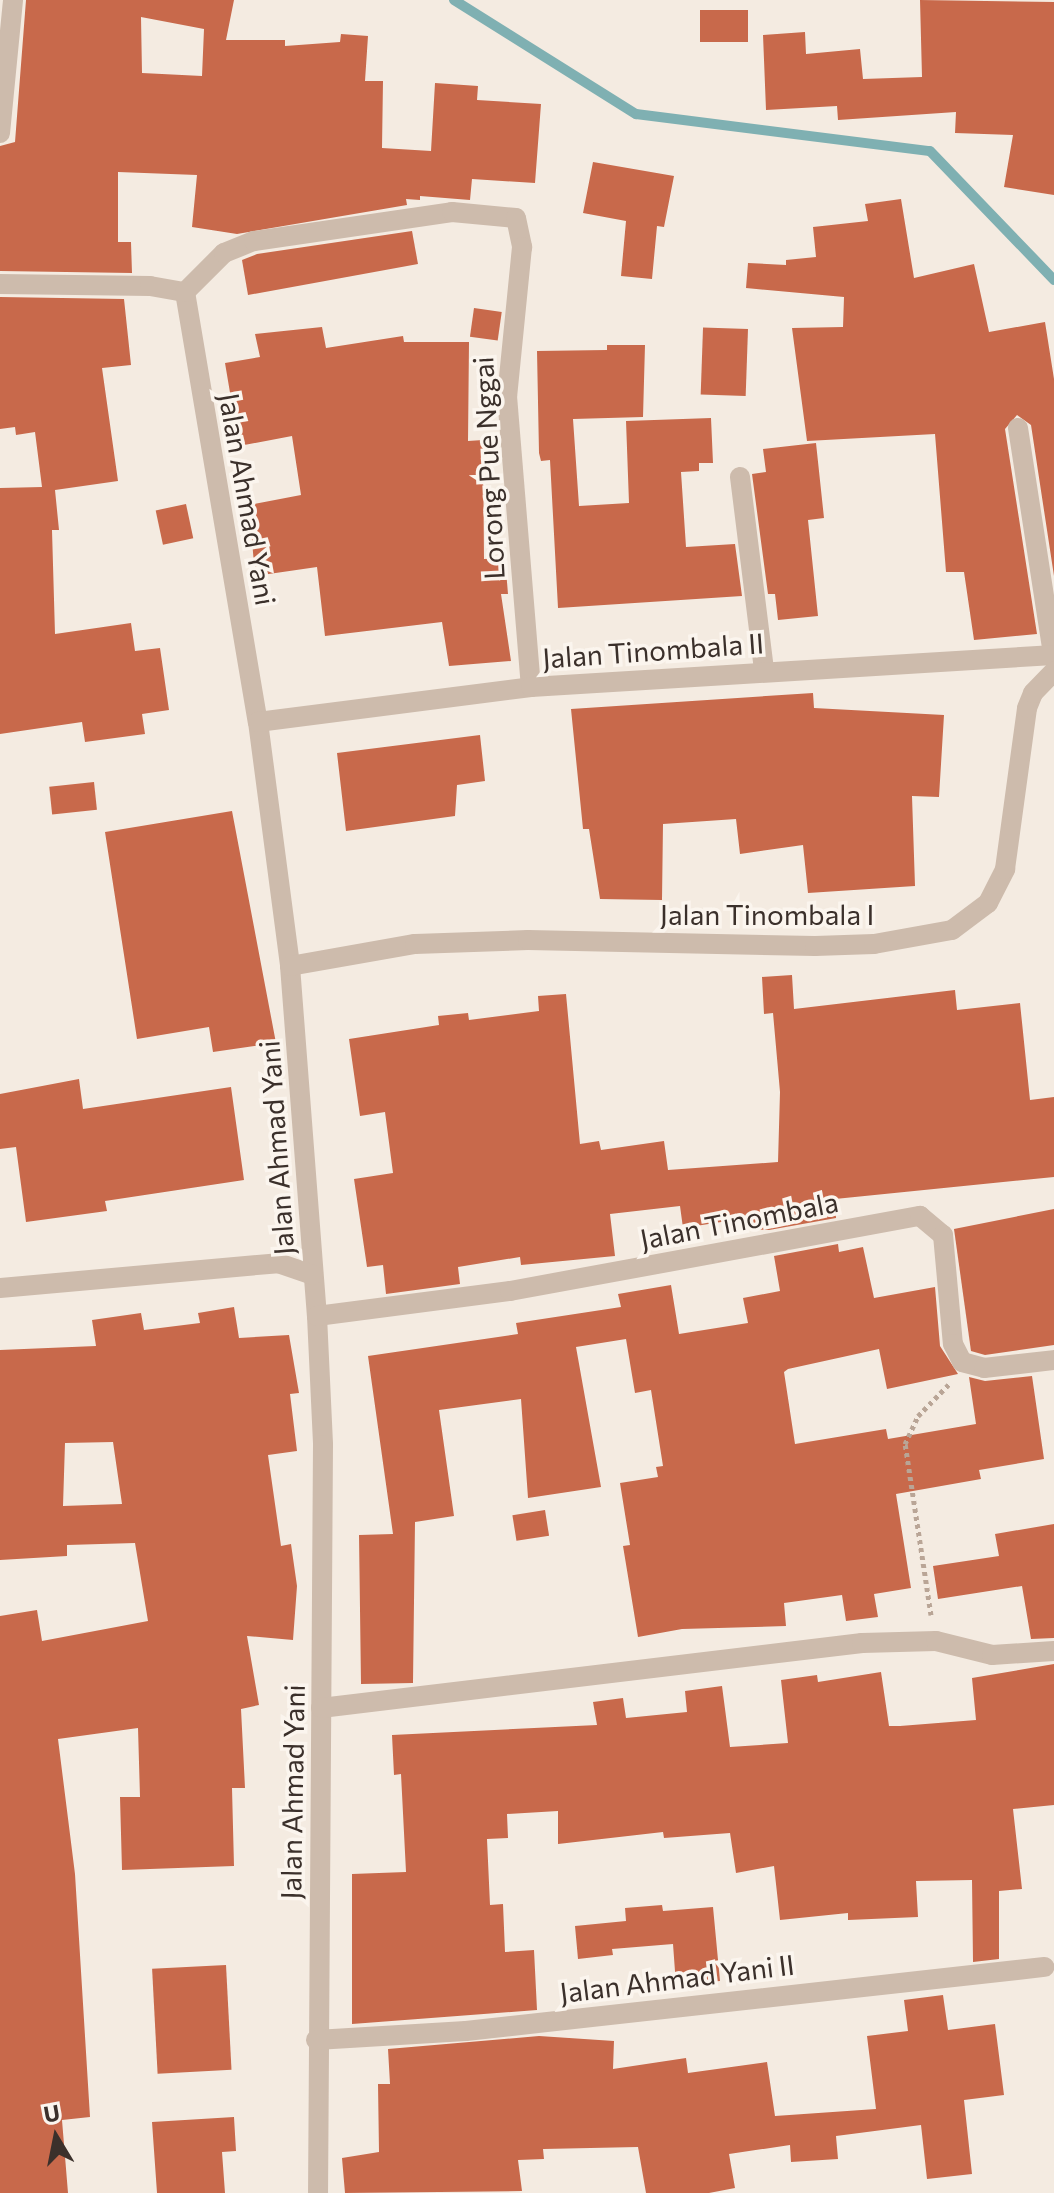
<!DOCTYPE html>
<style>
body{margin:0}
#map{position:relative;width:1054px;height:2193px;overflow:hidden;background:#f4ebe1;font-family:Commissioner,sans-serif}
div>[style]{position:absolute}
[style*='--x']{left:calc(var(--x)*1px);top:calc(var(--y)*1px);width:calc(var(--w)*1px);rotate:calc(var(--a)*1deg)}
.stream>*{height:10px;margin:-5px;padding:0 5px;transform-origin:5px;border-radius:5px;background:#7fb0b2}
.building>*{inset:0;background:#c8694b;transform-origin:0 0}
.path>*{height:5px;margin-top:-2.5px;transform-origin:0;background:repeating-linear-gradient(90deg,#b9a596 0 4px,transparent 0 8px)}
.minor>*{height:20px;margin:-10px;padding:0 10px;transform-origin:10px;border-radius:10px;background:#cdbbac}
span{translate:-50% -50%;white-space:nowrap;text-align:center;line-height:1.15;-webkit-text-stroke:7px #fbf5ee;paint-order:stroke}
.street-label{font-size:28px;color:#3b302b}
.north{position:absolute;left:16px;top:2097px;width:80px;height:80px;-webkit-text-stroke:6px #fbf5ee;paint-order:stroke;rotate:350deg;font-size:22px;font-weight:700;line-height:32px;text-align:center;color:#3b302b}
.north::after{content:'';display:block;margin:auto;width:28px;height:36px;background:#3b302b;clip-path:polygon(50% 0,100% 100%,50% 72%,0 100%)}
</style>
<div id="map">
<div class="stream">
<i style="--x:454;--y:0;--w:215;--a:32.1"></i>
<i style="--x:636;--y:114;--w:296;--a:7.2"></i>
<i style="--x:930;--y:151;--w:179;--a:46.1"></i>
</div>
<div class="building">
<i style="clip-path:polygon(evenodd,26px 0,234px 0,226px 40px,285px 40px,285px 46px,340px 42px,341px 34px,368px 36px,365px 81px,383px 81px,382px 148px,431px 151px,435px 83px,478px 86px,477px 100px,541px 104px,535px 183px,472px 179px,470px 200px,420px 196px,420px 200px,406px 199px,407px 205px,237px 234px,192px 227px,197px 175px,118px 172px,118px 242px,131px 242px,132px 273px,0 271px,0 146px,15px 142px,26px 0,141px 17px,204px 29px,202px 76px,142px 73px,141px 17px)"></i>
<i style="clip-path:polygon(920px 0,1054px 2px,1054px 195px,1004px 187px,1013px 135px,955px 133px,956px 112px,838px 120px,837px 106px,766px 110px,763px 35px,805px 32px,806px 54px,860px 49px,863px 79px,922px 77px)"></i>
<i style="left:700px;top:10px;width:48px;height:32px"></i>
<i style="clip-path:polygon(593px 162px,674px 176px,664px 227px,657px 226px,652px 279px,621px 276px,626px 221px,583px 213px)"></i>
<i style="clip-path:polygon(901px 199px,914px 278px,974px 264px,989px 332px,1045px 322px,1054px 379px,1054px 576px,1031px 425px,1017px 415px,1005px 429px,1037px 634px,974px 640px,964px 572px,946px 572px,935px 434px,807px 441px,792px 328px,843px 327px,844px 297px,746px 288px,748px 263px,786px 265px,786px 260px,816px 257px,813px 227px,868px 221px,865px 204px)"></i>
<i style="clip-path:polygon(412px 231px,418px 264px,248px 295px,242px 260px,257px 254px)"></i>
<i style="clip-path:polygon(0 297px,124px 299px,131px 365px,102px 368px,118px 481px,55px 490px,59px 530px,52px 530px,55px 634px,131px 623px,135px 651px,160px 648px,169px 710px,142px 714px,145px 734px,85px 742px,82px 722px,0 734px,0 488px,42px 487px,35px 432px,16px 435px,15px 427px,0 429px)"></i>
<i style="left:474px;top:308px;width:28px;height:29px;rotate:8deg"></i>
<i style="clip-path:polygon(322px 327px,326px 348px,403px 336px,404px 342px,469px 342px,468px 441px,483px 440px,484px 559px,505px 558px,508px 594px,501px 594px,511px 661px,449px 666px,442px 622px,325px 636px,317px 567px,255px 576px,249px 505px,301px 495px,292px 436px,239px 446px,225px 363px,260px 357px,255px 334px)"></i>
<i style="left:748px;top:329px;width:67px;height:45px;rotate:92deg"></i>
<i style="clip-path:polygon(607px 345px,645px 345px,643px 417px,573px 419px,579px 506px,629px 503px,626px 421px,711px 418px,713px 463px,699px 463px,699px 471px,681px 472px,686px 547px,735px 544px,742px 596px,558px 608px,550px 460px,541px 461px,539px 453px,537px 351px,607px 350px)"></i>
<i style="clip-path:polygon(816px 443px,824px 518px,808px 520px,818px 616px,778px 620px,775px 594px,768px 594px,752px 474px,766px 472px,763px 449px)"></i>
<i style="left:186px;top:504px;width:35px;height:31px;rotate:78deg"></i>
<i style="clip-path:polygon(813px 693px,814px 708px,944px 715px,939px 797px,912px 796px,915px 886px,808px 893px,803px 845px,740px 854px,736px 819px,663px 824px,662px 900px,600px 899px,589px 829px,583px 829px,571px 709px)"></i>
<i style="clip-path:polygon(480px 735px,485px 781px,457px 785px,455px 816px,346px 831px,337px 753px)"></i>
<i style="left:94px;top:782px;width:28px;height:45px;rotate:84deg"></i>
<i style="clip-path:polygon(232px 811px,276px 1043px,213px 1052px,209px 1027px,137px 1039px,105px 832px)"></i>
<i style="clip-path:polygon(792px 975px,794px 1009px,955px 990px,957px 1010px,1020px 1003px,1030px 1100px,1054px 1097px,1054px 1177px,835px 1199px,836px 1218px,769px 1230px,734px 1229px,734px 1220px,683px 1228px,680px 1206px,610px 1214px,615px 1256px,521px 1265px,520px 1257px,458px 1267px,460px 1284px,386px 1294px,383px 1265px,367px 1267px,354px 1179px,393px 1173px,385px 1112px,360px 1116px,349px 1039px,439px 1025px,438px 1016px,468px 1013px,469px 1020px,539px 1011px,538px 996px,566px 994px,580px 1144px,599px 1141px,601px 1150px,664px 1141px,668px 1170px,778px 1162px,780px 1092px,773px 1013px,764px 1014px,762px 977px)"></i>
<i style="clip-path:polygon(79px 1079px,83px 1109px,231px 1087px,244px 1180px,105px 1201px,107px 1211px,26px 1222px,16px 1147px,0 1149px,0 1094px)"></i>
<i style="clip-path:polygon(1054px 1209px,1054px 1345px,985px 1355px,971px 1351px,954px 1229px)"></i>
<i style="clip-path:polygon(838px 1244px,839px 1252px,863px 1247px,874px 1298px,935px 1287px,940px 1346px,958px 1374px,887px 1389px,879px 1349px,788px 1369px,784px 1372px,795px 1444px,886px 1429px,888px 1439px,976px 1424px,969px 1377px,985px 1381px,1032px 1376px,1044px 1459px,979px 1470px,981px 1479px,896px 1494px,911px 1588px,874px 1594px,878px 1617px,846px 1621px,842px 1595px,784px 1603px,786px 1626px,682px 1629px,638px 1637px,623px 1546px,630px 1545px,620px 1483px,658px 1477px,656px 1467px,663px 1466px,651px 1390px,635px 1393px,626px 1339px,576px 1347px,601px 1487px,528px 1498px,521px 1399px,439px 1410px,454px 1516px,415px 1522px,413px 1683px,361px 1684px,359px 1535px,393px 1534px,368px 1356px,518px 1334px,516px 1323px,621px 1307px,618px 1294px,671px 1285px,679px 1334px,748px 1323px,743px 1298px,780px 1291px,774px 1256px)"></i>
<i style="clip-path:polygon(evenodd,234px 1307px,239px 1338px,289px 1335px,299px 1393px,290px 1394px,297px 1451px,268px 1455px,281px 1546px,291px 1544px,297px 1586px,293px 1640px,247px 1636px,259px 1705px,241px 1709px,245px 1788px,232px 1788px,234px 1866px,122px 1870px,120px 1797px,140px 1797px,138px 1728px,58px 1739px,75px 1874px,90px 2117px,62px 2120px,68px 2193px,0 2193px,0 1616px,37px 1610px,42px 1641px,148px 1621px,135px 1543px,67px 1545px,67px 1556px,0 1560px,0 1350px,96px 1346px,92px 1320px,141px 1313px,144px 1330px,200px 1323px,198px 1313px,234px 1307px,113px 1442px,122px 1504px,63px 1506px,65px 1443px,113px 1442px)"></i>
<i style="left:545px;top:1510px;width:26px;height:33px;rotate:81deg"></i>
<i style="clip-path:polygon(1054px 1524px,1054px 1638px,1031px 1639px,1022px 1586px,938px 1599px,933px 1566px,999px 1556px,995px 1534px)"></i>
<i style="clip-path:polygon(1054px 1664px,1054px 1805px,1013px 1809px,1022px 1889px,999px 1891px,999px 1959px,973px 1962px,972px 1880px,916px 1881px,918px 1917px,848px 1920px,848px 1913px,780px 1920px,774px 1866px,736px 1873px,730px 1833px,664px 1838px,663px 1832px,558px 1844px,558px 1811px,507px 1814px,508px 1838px,487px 1839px,490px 1905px,503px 1904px,505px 1952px,534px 1950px,537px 2010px,352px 2024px,352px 1874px,406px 1872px,401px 1774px,394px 1775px,392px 1735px,597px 1725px,593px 1702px,623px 1698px,626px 1718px,687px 1712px,685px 1691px,722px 1686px,730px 1747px,788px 1743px,781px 1680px,817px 1675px,818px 1682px,881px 1672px,889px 1726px,900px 1726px,976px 1720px,972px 1678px)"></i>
<i style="clip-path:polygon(662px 1905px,663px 1911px,713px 1907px,720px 1981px,676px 1985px,673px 1944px,612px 1949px,613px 1955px,578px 1959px,575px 1926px,626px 1921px,625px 1908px)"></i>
<i style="left:226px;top:1965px;width:105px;height:74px;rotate:87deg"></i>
<i style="clip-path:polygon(943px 1995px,948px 2030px,995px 2024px,1004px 2095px,964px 2100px,972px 2174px,927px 2179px,921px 2125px,836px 2136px,838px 2159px,791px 2162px,790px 2145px,729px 2154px,735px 2188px,709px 2193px,646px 2193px,638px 2147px,543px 2149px,544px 2159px,518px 2160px,522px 2191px,345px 2193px,342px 2158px,379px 2152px,378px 2084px,390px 2084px,388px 2049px,539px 2036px,614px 2041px,613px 2069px,686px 2058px,688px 2073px,767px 2062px,775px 2116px,876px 2109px,867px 2036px,908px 2031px,904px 2000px)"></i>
<i style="clip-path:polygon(234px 2117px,236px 2151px,222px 2152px,225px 2193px,157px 2193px,152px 2122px)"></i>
</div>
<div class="path">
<i style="--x:931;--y:1615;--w:173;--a:-98.6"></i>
<i style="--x:905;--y:1444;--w:31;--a:-65"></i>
<i style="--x:918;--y:1416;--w:46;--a:-45.9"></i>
</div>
<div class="minor">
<i style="--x:0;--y:133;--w:134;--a:-84.4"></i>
<i style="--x:0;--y:284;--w:150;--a:0.8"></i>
<i style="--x:150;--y:286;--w:36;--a:10"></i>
<i style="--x:185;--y:292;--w:436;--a:80.4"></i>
<i style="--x:258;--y:722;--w:246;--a:82.5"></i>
<i style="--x:290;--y:966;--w:351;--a:85.6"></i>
<i style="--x:317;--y:1316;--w:129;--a:87.3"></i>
<i style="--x:323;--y:1445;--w:748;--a:90.38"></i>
<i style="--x:185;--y:292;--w:55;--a:-45"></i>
<i style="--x:224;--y:253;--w:32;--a:-22"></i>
<i style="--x:254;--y:241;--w:200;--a:-8.3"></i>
<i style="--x:452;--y:212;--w:64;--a:5.4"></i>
<i style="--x:516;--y:218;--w:30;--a:78"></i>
<i style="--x:522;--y:247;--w:150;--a:95.7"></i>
<i style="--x:507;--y:396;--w:292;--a:85.3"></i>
<i style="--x:1018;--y:428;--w:230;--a:81.2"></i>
<i style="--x:740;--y:477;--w:194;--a:82.9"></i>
<i style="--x:258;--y:722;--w:275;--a:-7.3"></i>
<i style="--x:531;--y:687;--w:524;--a:-3.5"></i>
<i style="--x:290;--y:966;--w:127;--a:-10"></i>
<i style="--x:415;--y:944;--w:113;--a:-2"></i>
<i style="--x:528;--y:940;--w:287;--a:1.2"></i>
<i style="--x:815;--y:946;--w:59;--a:-1.9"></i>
<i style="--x:874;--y:944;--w:79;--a:-10.2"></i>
<i style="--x:952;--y:930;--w:45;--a:-36.9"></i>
<i style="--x:988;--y:903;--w:38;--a:-63"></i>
<i style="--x:1005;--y:869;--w:162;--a:-82.2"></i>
<i style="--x:1027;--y:708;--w:16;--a:-68"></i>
<i style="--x:1033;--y:693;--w:30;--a:-46"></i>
<i style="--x:0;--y:1288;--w:279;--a:-5.1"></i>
<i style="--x:278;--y:1263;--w:37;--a:19"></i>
<i style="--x:317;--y:1316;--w:195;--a:-7.4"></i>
<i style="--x:510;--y:1291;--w:417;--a:-10.4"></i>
<i style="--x:920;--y:1216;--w:30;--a:40"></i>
<i style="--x:943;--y:1235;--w:109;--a:84.8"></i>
<i style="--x:953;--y:1344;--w:20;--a:63"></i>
<i style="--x:962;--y:1362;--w:23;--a:15"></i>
<i style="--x:984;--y:1368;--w:70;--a:-6.5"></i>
<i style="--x:321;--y:1708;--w:545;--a:-6.85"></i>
<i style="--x:862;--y:1643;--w:74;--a:-1.5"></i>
<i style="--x:936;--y:1641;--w:58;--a:14"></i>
<i style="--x:992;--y:1655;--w:62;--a:-3.7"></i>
<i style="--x:316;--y:2040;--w:150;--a:-3.4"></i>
<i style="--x:466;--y:2031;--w:582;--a:-6.32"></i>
</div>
<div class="street-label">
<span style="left:488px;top:468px;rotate:-93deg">Lorong Pue Nggai</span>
<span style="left:248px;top:499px;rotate:80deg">Jalan Ahmad Yani</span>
<span style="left:653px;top:650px;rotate:-4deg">Jalan Tinombala II</span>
<span style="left:767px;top:914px">Jalan Tinombala I</span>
<span style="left:276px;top:1148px;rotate:-94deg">Jalan Ahmad Yani</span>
<span style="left:739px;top:1220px;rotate:-11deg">Jalan Tinombala</span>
<span style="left:292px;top:1792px;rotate:-89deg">Jalan Ahmad Yani</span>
<span style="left:677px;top:1978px;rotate:-7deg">Jalan Ahmad Yani II</span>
</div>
<div class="north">U</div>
</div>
